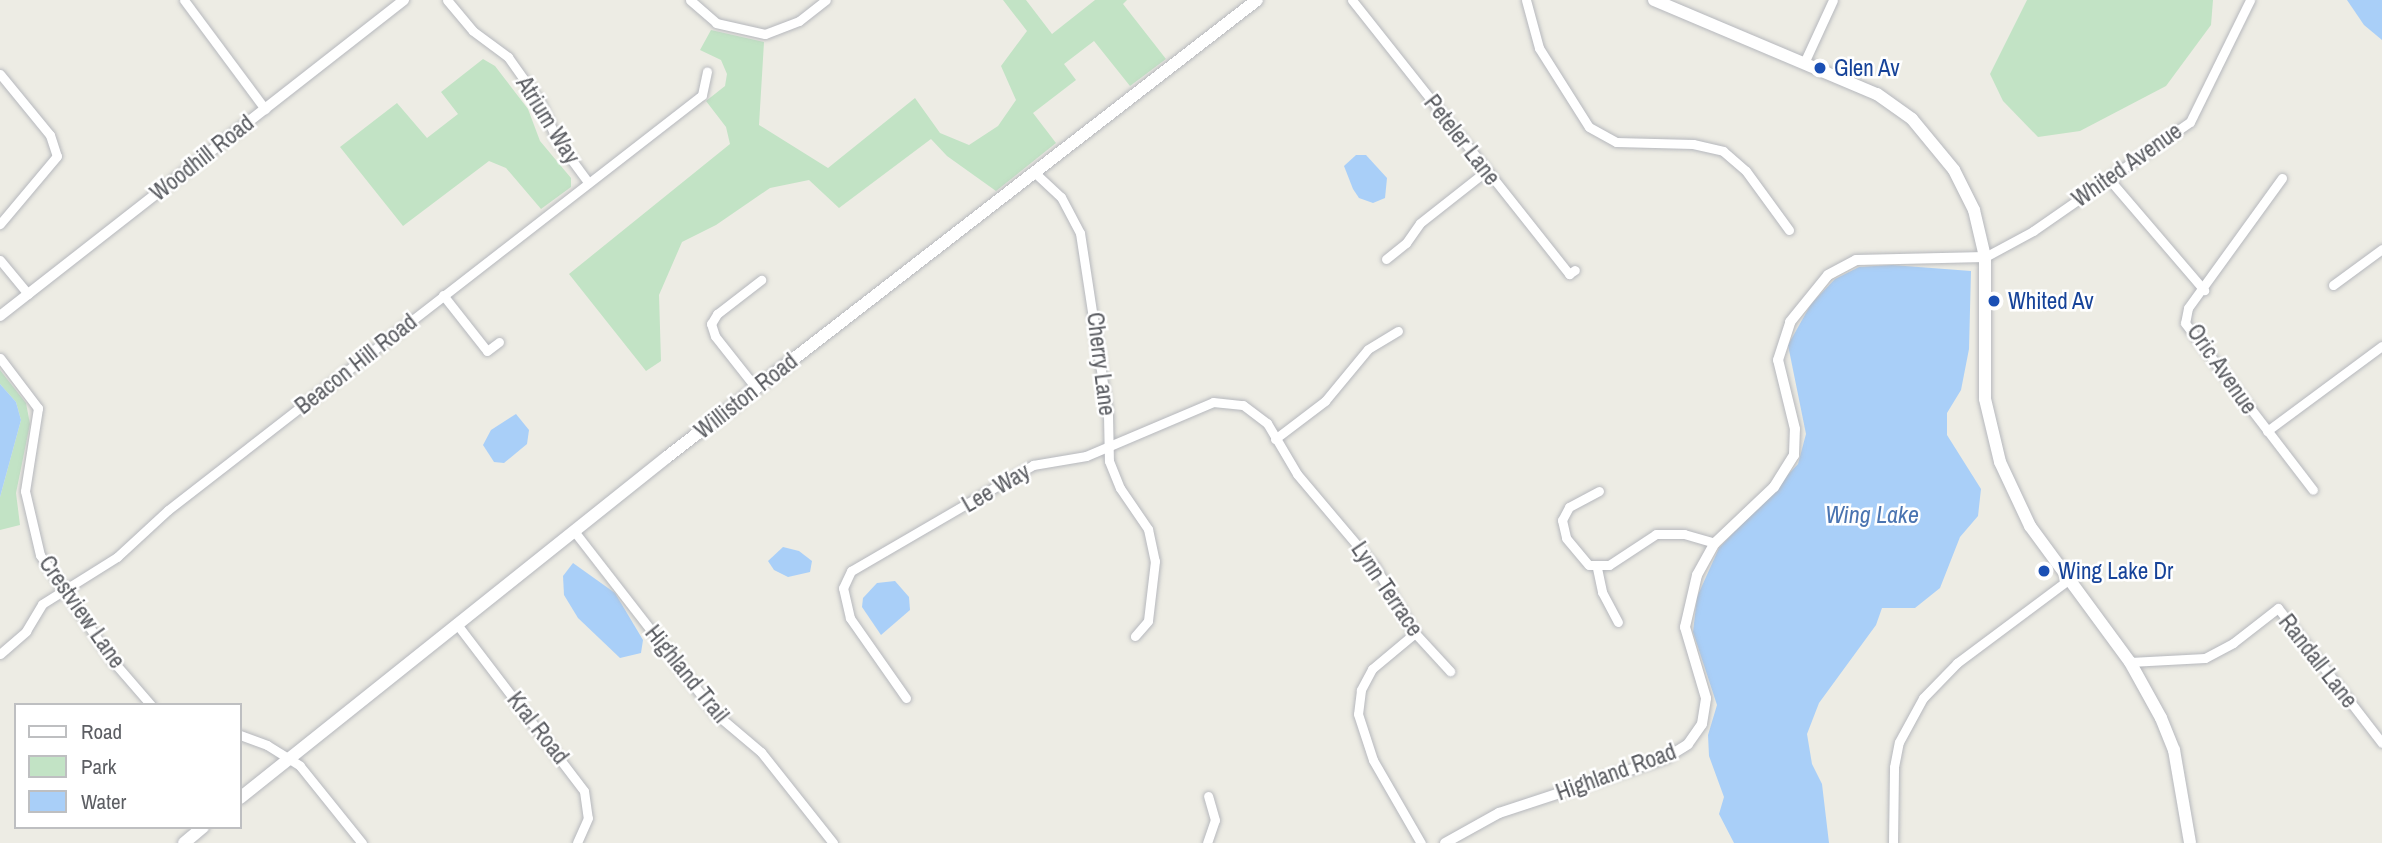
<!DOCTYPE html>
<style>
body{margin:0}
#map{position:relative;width:2382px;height:843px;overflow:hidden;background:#edece4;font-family:"Archivo Narrow",sans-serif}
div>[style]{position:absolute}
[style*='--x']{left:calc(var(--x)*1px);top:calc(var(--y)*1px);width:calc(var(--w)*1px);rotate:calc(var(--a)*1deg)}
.green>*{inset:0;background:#c2e3c5}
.water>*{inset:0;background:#a9cff8}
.roads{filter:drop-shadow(0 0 2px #b6b8bd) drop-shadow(0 0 2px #b6b8bd)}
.minor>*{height:9px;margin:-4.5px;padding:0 4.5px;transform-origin:4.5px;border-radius:4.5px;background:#fff}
.tertiary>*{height:10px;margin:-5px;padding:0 5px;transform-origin:5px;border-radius:5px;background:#fff}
.secondary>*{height:12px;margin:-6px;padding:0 6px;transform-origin:6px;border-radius:6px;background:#fff}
.dots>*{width:19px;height:19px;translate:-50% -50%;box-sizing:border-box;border:4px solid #fff;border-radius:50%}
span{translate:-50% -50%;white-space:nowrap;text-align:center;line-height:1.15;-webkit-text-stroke:5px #fff;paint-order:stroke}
.transit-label{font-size:23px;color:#164399}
.left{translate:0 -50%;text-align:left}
.street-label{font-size:23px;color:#5c5e63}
.water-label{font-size:24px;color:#4a74b1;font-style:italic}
.legend{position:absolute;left:14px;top:703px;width:228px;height:126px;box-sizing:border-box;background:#fff;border:2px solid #bebfc1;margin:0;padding:9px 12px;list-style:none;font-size:21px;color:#5c5e63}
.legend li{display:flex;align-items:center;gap:14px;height:35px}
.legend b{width:35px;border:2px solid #bebfc1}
</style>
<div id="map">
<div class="green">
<i style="clip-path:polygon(1003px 0,1026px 0,1052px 34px,1095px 0,1127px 0,1123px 4px,1166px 59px,1130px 86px,1094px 41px,1064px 64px,1076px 80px,1033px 113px,1056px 143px,996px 191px,947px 156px,931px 139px,839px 208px,809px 180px,770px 188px,716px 225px,682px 242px,659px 295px,661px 361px,646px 371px,569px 274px,730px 144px,726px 127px,706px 101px,725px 86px,727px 74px,721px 60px,700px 50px,711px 30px,764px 42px,759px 125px,828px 168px,915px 98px,940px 133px,969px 145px,998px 126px,1016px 100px,1001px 66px,1027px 31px)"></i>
<i style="clip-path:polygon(2027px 0,2213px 0,2211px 25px,2166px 86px,2080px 131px,2038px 137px,2003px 101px,1990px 74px)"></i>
<i style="clip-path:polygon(483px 59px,495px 66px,528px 109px,540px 141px,571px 178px,571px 187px,541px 209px,506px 168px,489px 161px,403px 226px,340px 147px,397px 103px,427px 138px,458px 114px,441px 92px)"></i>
<i style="clip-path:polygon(0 370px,26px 403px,30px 424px,16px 493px,20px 525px,0 530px,0 497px,21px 420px,16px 402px,0 384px)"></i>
</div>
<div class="water">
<i style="clip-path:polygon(2347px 0,2382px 0,2382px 40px,2364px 25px)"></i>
<i style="clip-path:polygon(1356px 155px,1366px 155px,1387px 178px,1385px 198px,1373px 203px,1359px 198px,1353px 189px,1344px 166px)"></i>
<i style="clip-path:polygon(1892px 265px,1971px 271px,1969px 349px,1961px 390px,1947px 413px,1947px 435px,1981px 489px,1978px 516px,1960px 537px,1940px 588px,1915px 608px,1882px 608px,1876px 625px,1819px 703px,1807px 734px,1812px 764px,1822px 784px,1829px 843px,1734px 843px,1719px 814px,1724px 797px,1709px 756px,1708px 735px,1717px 705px,1693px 632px,1697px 597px,1719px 548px,1798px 464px,1806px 434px,1788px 345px,1811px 304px,1835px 279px,1859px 267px)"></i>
<i style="clip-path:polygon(0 384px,16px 402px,21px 420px,0 497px)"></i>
<i style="clip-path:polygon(516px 414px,529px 430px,527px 444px,504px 463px,494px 462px,483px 445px,491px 430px)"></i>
<i style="clip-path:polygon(783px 547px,799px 551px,812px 561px,810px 572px,788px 577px,774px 570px,768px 561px)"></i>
<i style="clip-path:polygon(573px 563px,615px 593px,643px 640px,641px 653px,620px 658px,578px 618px,564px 595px,563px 576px)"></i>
<i style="clip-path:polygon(895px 581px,909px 597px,910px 610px,881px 635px,862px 607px,863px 598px,877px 583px)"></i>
</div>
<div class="roads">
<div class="minor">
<i style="--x:184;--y:0;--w:136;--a:53.4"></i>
<i style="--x:447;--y:0;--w:40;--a:50"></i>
<i style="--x:473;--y:31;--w:44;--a:36.6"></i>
<i style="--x:508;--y:57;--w:55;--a:54.6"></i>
<i style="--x:540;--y:102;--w:42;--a:65.9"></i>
<i style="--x:557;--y:140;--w:52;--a:53.6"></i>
<i style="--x:690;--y:0;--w:35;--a:41"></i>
<i style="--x:716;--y:23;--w:50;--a:12.7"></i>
<i style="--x:765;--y:34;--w:36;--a:-21"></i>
<i style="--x:799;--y:21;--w:34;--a:-38"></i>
<i style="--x:1352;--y:0;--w:350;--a:51.6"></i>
<i style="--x:1569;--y:274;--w:7;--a:-34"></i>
<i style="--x:1526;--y:0;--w:50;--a:74.8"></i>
<i style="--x:1539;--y:48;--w:93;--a:57.7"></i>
<i style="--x:1589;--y:127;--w:31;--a:29"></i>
<i style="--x:1616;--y:142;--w:77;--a:1.5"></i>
<i style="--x:1693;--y:144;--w:31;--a:13"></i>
<i style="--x:1723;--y:151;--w:30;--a:41"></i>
<i style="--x:1746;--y:171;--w:73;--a:53.9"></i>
<i style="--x:1804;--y:63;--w:69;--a:-65.3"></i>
<i style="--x:0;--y:74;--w:79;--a:50.7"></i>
<i style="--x:50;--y:135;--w:22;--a:72"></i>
<i style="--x:57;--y:156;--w:89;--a:130"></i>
<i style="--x:1034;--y:172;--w:37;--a:43"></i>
<i style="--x:1061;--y:197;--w:41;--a:62.2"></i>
<i style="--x:1080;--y:233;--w:184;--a:81.3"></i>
<i style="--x:1108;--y:415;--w:46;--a:88.8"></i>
<i style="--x:1109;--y:461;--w:29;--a:68"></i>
<i style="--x:1120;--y:488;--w:50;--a:55.7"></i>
<i style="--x:1148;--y:529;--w:33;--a:78"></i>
<i style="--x:1155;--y:561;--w:60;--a:96.7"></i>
<i style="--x:1148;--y:621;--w:20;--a:131"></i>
<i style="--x:2108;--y:178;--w:148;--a:49.4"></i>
<i style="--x:2282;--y:178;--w:160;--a:125.9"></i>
<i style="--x:2188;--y:308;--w:15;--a:101"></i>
<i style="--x:2185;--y:323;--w:210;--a:52.5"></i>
<i style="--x:1985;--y:257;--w:55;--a:-28.4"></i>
<i style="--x:2033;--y:231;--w:191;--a:-34.8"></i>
<i style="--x:2190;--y:122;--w:136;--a:-63.8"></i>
<i style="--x:1386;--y:259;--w:26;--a:-39"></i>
<i style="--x:1406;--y:243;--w:24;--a:-55"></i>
<i style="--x:1420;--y:223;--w:84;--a:-38.2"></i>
<i style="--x:0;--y:260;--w:44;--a:50.5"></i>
<i style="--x:2333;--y:285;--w:61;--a:-36.3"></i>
<i style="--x:443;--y:295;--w:71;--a:51.8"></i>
<i style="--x:487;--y:351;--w:15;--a:-37"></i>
<i style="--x:0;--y:358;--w:63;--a:52.8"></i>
<i style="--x:38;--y:408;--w:84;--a:98.9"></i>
<i style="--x:25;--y:491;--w:66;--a:76.8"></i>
<i style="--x:40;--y:555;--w:127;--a:55.6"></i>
<i style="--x:112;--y:660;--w:60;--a:49.1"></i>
<i style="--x:756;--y:388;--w:66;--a:-128.3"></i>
<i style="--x:715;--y:336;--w:13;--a:-108"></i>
<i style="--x:711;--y:324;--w:12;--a:-59"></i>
<i style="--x:717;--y:314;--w:56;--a:-37.7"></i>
<i style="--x:2267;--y:431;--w:143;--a:-36.5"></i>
<i style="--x:1275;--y:439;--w:63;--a:-37.2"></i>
<i style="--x:1325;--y:401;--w:67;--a:-50.4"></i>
<i style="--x:1368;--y:349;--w:35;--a:-31"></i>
<i style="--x:1599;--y:491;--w:34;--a:152"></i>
<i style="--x:1569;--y:507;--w:15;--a:118"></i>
<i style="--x:1562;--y:520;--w:18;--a:77"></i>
<i style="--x:1566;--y:538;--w:35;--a:50"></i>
<i style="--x:1589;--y:565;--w:20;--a:0"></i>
<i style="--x:1609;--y:565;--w:56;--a:-33.4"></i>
<i style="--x:1656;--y:534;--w:28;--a:0"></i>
<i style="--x:1684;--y:534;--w:32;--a:16"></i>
<i style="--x:574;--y:531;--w:232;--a:52.2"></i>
<i style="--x:716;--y:714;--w:59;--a:40.2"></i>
<i style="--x:761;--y:752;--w:116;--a:51.6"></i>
<i style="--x:1597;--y:568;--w:25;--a:78"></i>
<i style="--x:1602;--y:592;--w:34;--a:62"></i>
<i style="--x:456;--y:623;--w:211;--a:52.7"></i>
<i style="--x:584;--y:791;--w:27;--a:82"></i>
<i style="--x:588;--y:818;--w:27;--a:114"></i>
<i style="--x:1415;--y:633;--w:56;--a:140.1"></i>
<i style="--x:1372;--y:669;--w:24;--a:118"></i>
<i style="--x:1361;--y:690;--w:24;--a:97"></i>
<i style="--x:1358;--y:714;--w:48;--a:71.9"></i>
<i style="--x:1373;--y:760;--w:96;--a:60"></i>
<i style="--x:0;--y:654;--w:35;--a:-41"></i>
<i style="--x:26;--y:631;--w:31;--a:-59"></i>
<i style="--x:42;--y:604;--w:89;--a:-32.1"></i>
<i style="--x:117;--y:557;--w:69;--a:-42.7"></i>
<i style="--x:168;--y:510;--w:676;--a:-37.85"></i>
<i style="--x:702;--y:95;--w:24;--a:-78"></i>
<i style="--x:2130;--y:662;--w:75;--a:-3.1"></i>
<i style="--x:2205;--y:658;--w:32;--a:-28"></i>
<i style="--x:2233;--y:643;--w:57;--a:-37.9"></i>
<i style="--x:2278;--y:608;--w:170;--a:52.4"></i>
<i style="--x:906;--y:698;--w:98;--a:-125"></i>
<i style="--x:850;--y:618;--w:31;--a:-103"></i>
<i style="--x:843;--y:588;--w:19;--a:-65"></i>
<i style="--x:851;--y:571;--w:211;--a:-30.2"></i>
<i style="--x:1033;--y:465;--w:54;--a:-9.6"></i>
<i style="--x:1086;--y:456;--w:138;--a:-23"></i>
<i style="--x:1213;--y:402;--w:30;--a:6"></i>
<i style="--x:1243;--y:405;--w:30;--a:37"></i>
<i style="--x:1267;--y:423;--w:59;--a:59.5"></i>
<i style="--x:1297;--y:474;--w:119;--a:49.8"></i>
<i style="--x:1374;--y:565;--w:79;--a:58.9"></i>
<i style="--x:1415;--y:633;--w:52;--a:47.4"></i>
<i style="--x:240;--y:735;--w:29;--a:20"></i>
<i style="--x:267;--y:745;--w:39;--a:32"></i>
<i style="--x:300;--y:766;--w:99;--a:51.2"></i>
<i style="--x:1207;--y:843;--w:24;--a:-71"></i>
<i style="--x:1215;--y:820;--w:25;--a:-106"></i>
<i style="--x:1893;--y:843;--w:76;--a:-89.2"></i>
<i style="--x:1894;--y:767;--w:25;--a:-79"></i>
<i style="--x:1899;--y:742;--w:50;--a:-61.4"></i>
<i style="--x:1923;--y:698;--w:49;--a:-45.8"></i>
<i style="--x:1957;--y:663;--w:139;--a:-36.8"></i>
</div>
<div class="tertiary">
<i style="--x:0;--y:316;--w:513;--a:-38.03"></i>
<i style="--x:1445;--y:843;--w:62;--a:-29.1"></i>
<i style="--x:1499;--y:813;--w:176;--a:-18.2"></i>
<i style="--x:1666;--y:758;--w:26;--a:-32"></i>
<i style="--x:1688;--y:744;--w:24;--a:-55"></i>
<i style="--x:1702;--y:724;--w:26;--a:-81"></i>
<i style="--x:1706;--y:698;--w:74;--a:-106.5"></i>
<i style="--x:1685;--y:627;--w:53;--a:-77"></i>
<i style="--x:1697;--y:575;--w:37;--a:-61"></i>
<i style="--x:1715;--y:543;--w:81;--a:-43.5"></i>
<i style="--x:1774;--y:487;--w:38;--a:-58"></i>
<i style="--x:1794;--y:455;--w:26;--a:-88"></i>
<i style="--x:1795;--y:429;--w:71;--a:-103.8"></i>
<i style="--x:1778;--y:360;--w:40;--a:-72"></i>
<i style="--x:1790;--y:322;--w:60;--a:-51"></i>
<i style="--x:1828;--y:275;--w:32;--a:-28"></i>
<i style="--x:1856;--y:260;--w:129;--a:-1.3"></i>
</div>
<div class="secondary">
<i style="--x:1654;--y:0;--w:242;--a:22.9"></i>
<i style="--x:1877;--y:94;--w:43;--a:35.5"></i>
<i style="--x:1912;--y:119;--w:66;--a:50.5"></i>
<i style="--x:1954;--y:170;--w:45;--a:63.4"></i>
<i style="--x:1974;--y:210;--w:48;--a:76.8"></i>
<i style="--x:1985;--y:257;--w:142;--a:90"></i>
<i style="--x:1985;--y:399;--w:65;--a:76.6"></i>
<i style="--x:2000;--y:462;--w:71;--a:64.9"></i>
<i style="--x:2030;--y:526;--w:169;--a:53.7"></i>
<i style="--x:2130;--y:662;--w:64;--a:61"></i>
<i style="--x:2161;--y:718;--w:35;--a:68"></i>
<i style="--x:2174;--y:750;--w:94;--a:80.2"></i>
<i style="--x:240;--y:798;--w:546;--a:-38.61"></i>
<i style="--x:667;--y:457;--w:746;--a:-37.76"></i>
<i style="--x:184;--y:843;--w:25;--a:-40"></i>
</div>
</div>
<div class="dots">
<i style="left:1820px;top:68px;background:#1a4fb4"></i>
<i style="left:1994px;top:301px;background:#1a4fb4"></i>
<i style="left:2044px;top:571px;background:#1a4fb4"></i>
</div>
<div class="transit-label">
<span class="left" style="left:1834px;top:68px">Glen Av</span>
<span class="left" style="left:2008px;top:301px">Whited Av</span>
<span class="left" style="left:2058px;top:571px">Wing Lake Dr</span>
</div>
<div class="street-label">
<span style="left:548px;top:120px;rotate:58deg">Atrium Way</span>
<span style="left:1462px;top:140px;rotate:52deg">Peteler Lane</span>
<span style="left:202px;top:158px;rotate:-38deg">Woodhill Road</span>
<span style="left:2127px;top:165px;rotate:-35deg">Whited Avenue</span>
<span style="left:356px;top:364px;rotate:-38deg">Beacon Hill Road</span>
<span style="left:1101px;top:364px;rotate:83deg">Cherry Lane</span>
<span style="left:2222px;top:369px;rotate:55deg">Oric Avenue</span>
<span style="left:746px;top:396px;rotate:-38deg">Williston Road</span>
<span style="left:996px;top:488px;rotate:-30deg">Lee Way</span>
<span style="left:1387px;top:589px;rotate:56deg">Lynn Terrace</span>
<span style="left:82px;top:612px;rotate:55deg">Crestview Lane</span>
<span style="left:2318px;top:661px;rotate:52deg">Randall Lane</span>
<span style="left:687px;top:674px;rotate:51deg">Highland Trail</span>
<span style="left:538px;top:728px;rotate:52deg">Kral Road</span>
<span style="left:1616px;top:772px;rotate:-20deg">Highland Road</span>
</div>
<div class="water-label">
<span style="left:1872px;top:515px">Wing Lake</span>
</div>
<ul class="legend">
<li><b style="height:9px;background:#fff"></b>Road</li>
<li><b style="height:19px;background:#c2e3c5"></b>Park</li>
<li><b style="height:19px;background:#a9cff8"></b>Water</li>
</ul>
</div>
